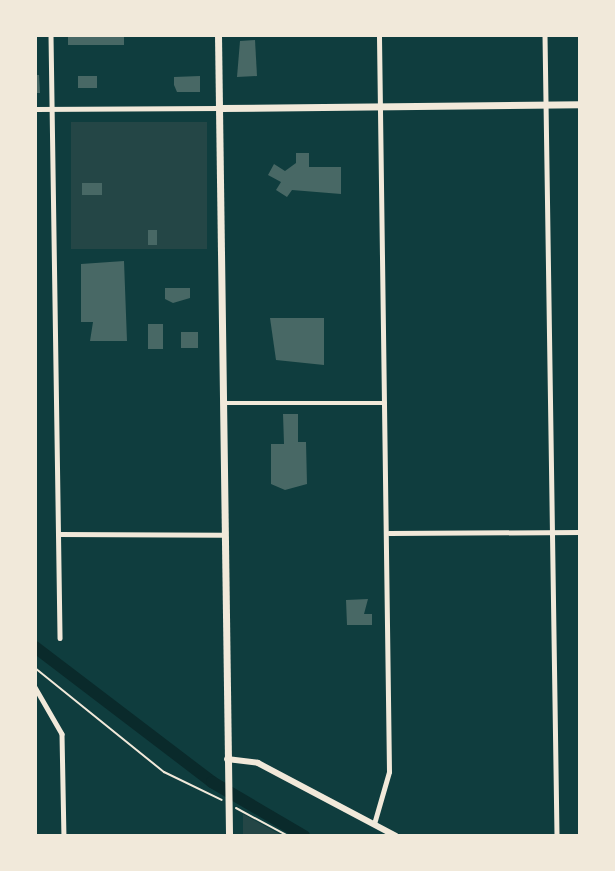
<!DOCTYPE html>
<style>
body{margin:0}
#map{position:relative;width:615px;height:871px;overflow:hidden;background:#0f3d3e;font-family:"Sofia Sans Condensed",sans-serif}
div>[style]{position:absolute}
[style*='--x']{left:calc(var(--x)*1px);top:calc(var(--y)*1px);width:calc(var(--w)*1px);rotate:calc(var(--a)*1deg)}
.green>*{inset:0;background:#244646;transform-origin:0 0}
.river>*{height:12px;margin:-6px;padding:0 6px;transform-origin:6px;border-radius:6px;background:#0a2a2b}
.building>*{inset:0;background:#486865;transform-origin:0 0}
.path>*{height:2px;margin:-1px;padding:0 1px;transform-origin:1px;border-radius:1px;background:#f1e9da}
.minor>*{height:4.5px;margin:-2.25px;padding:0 2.25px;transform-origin:2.25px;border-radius:2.25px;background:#f1e9da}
.secondary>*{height:6px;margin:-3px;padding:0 3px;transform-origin:3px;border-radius:3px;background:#f1e9da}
.primary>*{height:7px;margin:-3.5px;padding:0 3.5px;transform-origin:3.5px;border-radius:3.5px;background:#f1e9da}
span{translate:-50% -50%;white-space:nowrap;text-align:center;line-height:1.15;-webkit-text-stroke:7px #f1e9da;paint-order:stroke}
.frame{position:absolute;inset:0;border:37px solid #f1e9da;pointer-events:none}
</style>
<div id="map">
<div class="green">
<i style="left:71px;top:122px;width:136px;height:127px"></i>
<i style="clip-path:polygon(243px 814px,283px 836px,243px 836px)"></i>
</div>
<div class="river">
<i style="--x:35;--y:647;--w:223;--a:37.3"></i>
<i style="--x:212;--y:782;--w:107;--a:30.4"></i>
</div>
<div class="building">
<i style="left:68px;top:35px;width:56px;height:10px"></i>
<i style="clip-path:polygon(255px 40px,257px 76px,237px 77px,240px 41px)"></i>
<i style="clip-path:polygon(35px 75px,39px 75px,40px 93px,35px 93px)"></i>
<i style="left:78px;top:76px;width:19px;height:12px"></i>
<i style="clip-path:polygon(200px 76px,200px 92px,177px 92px,174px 85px,174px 77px)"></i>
<i style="clip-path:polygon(296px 153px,309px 153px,309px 167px,341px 167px,341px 194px,292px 190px,287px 197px,276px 190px,281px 182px,268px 175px,274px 164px,285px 171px,296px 163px)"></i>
<i style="left:82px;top:183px;width:20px;height:12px"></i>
<i style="left:148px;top:230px;width:9px;height:15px"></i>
<i style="clip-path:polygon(124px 261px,127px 341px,90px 341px,93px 322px,81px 322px,81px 264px)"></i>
<i style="clip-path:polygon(165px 288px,190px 288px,190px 298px,173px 303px,165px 299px)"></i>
<i style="clip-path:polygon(270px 318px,324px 318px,324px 365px,276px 360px)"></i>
<i style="left:148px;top:324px;width:15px;height:25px"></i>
<i style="left:198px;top:332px;width:16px;height:17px;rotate:90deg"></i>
<i style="clip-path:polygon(283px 414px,298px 414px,298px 442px,306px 442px,307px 484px,285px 490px,271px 484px,271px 444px,284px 444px)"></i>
<i style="clip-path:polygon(368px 599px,364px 614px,372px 614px,372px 625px,347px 625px,346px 600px)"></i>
</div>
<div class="path">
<i style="--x:35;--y:668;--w:166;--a:38.9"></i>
<i style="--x:164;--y:772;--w:64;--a:25.8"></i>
<i style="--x:236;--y:808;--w:59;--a:28.3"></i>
</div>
<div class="minor">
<i style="--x:51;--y:35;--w:603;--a:89.14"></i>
<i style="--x:545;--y:35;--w:801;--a:89.14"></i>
<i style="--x:35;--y:109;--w:184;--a:-0.3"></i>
<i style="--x:224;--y:403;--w:161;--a:0"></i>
<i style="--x:389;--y:533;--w:191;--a:-0.3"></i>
<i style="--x:59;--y:534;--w:165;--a:0.3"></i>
<i style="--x:35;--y:687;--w:54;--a:60.1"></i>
<i style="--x:62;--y:734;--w:102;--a:88.9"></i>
<i style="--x:374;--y:824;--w:54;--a:-73.9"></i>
<i style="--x:389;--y:772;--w:737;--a:-90.78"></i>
</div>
<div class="secondary">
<i style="--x:227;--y:759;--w:31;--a:7"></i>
<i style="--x:258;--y:763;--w:156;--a:27.9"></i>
</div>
<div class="primary">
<i style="--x:218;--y:35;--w:801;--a:89.21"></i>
<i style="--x:220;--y:108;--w:360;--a:-0.6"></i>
</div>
<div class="frame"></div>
</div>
